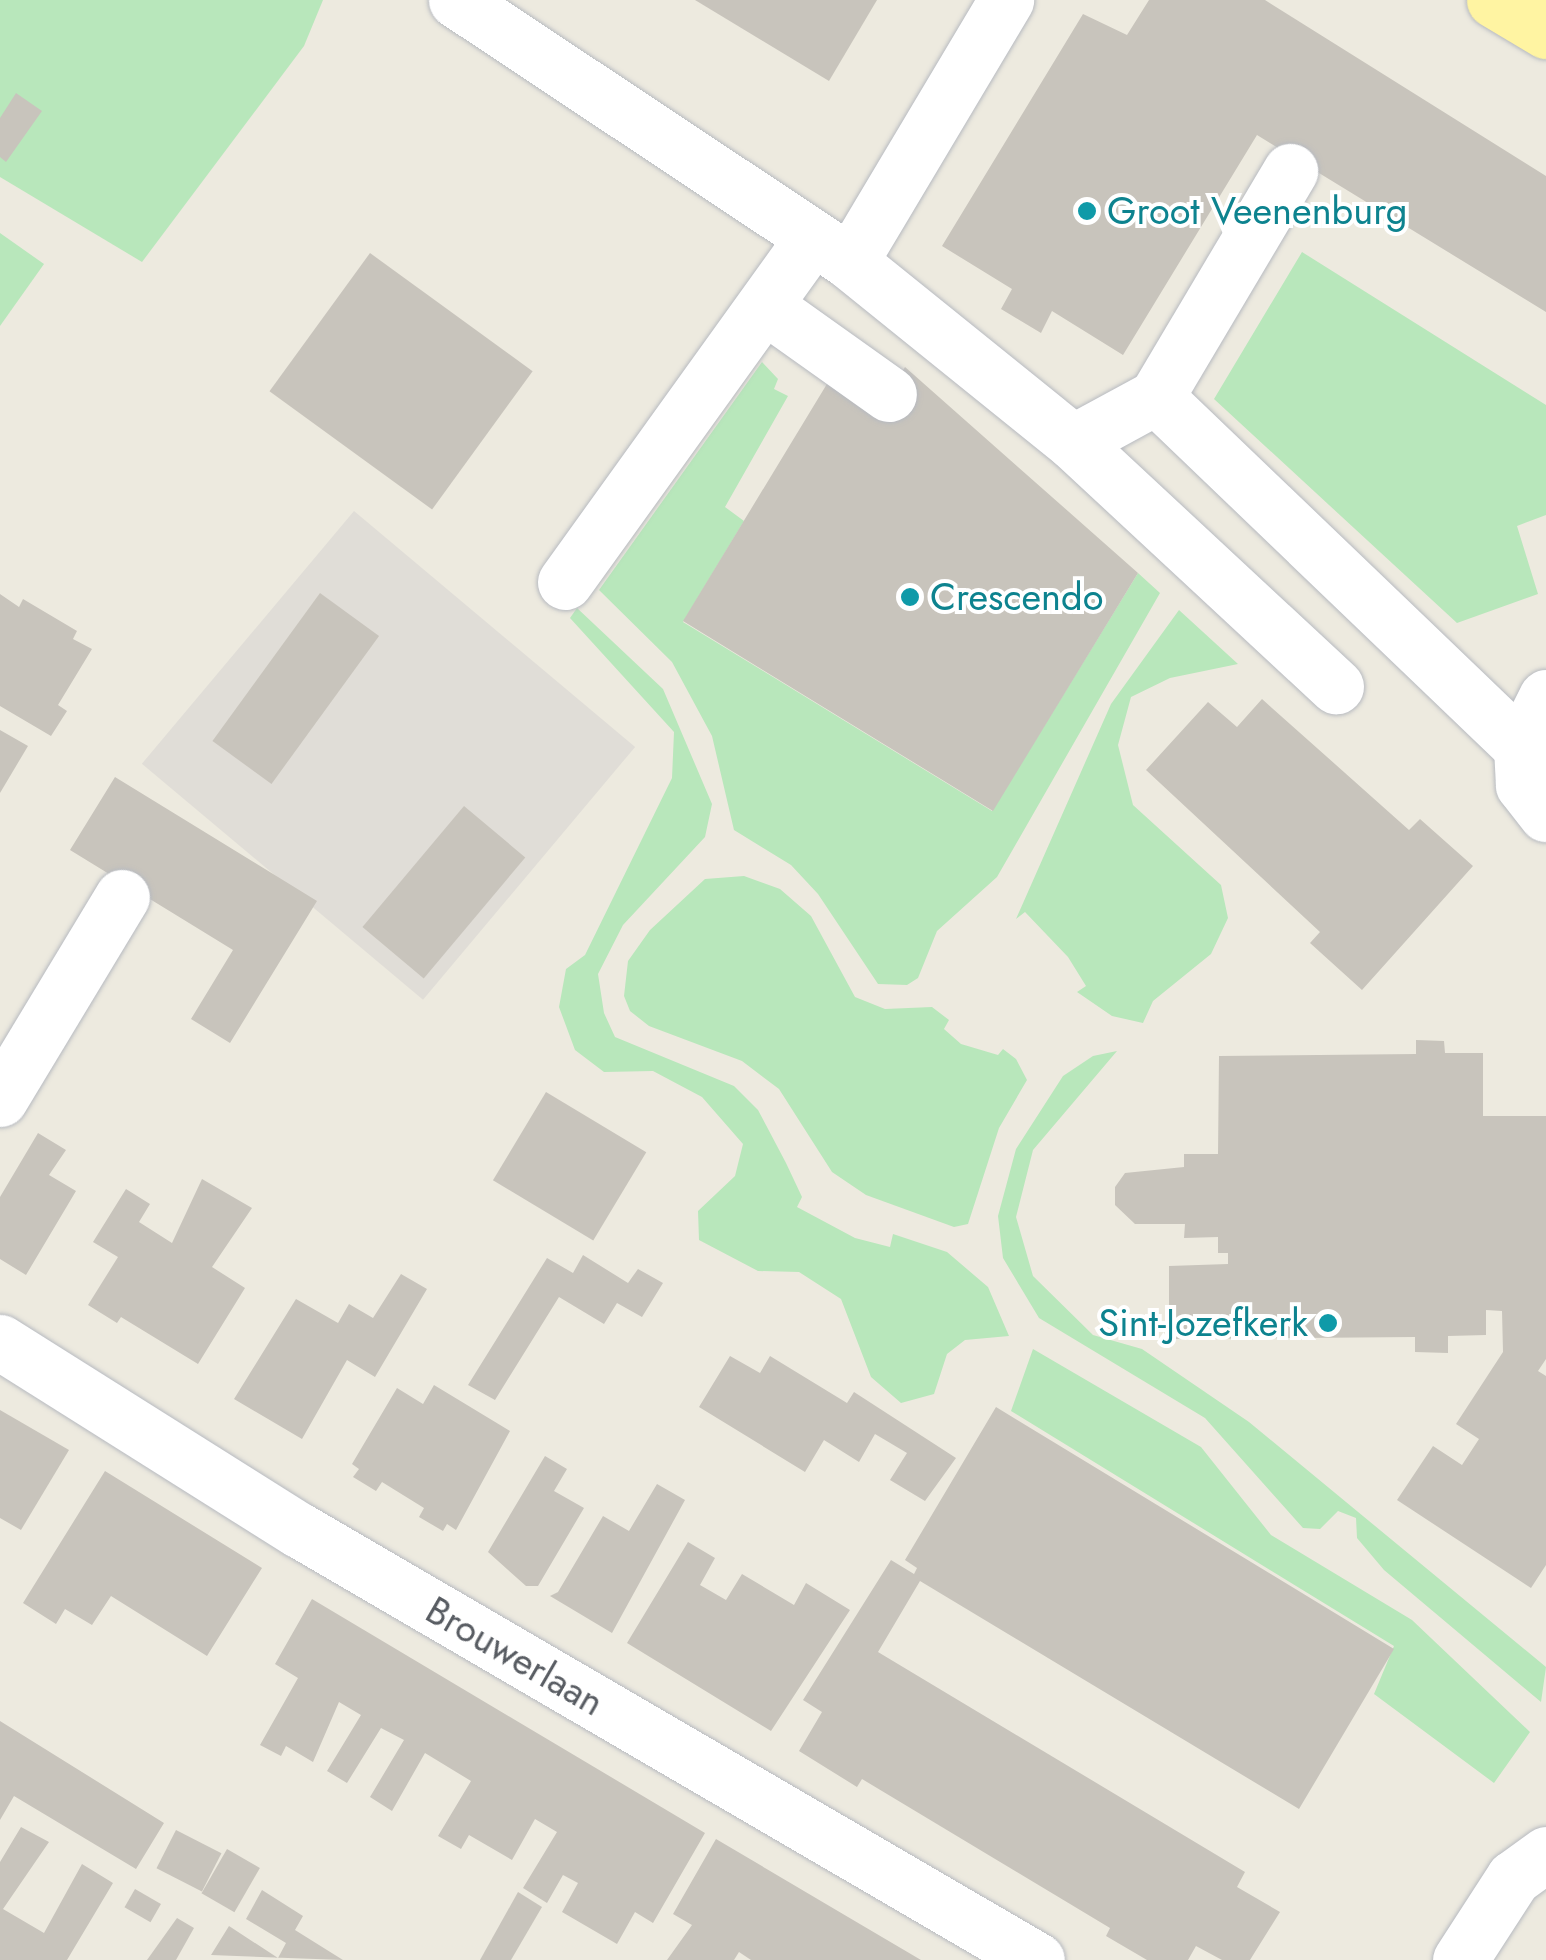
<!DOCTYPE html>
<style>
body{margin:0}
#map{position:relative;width:1546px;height:1960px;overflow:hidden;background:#edeadf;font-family:Jost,sans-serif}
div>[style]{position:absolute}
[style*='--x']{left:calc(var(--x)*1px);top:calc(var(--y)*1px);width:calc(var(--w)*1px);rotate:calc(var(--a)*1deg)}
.industrial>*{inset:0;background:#e0ddd7;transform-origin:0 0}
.green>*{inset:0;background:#b8e7bb}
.building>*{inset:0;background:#c8c4bc;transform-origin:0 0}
.roads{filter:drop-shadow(0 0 2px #b7bac0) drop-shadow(0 0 2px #b7bac0)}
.minor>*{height:55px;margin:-27.5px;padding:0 27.5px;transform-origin:27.5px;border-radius:27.5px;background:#fff}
.major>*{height:55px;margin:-27.5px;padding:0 27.5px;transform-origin:27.5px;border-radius:27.5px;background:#fff4a2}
.dots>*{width:28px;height:28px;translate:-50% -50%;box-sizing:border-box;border:5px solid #fff;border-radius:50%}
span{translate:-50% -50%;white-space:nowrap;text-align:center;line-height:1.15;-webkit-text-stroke:8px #fff;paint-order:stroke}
.culture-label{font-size:38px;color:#0d838f}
.left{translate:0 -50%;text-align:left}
.right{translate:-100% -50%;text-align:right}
.street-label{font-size:38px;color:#585c62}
</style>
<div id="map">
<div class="industrial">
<i style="left:354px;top:511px;width:367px;height:330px;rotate:40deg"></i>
</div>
<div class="green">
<i style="clip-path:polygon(0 0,323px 0,304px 46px,142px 262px,0 177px)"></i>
<i style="clip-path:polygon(0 233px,44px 264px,0 326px)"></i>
<i style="clip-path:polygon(1302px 252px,1546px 405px,1546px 515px,1517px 526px,1538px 594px,1457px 623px,1214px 399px)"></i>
<i style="clip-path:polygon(762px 362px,778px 379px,774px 389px,788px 396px,725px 507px,744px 521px,683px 622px,992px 811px,1138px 573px,1160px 593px,997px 877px,937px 931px,918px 978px,907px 985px,878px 984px,818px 894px,791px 865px,734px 830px,712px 736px,672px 662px,599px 590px)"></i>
<i style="clip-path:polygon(577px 608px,663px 689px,712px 804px,705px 837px,623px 925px,598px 974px,604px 1013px,615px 1037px,734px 1086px,758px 1110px,786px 1163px,802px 1197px,797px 1207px,855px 1238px,890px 1247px,893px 1234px,947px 1252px,988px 1287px,1009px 1336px,965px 1340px,947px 1354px,934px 1394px,901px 1403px,871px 1377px,841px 1299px,799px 1272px,758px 1271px,699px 1240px,698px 1211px,735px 1176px,743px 1144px,702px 1097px,653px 1071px,604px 1072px,575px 1050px,559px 1007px,566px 969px,585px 955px,672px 778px,674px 732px,570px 618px)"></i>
<i style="clip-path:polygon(1179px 610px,1238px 664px,1170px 678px,1131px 697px,1118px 745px,1133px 805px,1221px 885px,1228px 918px,1211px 954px,1153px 1001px,1143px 1023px,1112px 1016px,1077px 992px,1086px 986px,1068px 957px,1025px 912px,1016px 919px,1111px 704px)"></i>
<i style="clip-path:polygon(744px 876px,780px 889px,811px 916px,855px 997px,885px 1009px,932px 1007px,949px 1020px,944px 1029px,961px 1044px,998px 1055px,1003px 1049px,1016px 1059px,1027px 1080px,999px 1128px,968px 1224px,954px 1227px,866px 1195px,832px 1172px,779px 1089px,742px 1061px,649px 1026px,630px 1011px,624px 996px,628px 961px,650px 930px,705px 879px)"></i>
<i style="clip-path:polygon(1117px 1051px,1033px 1150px,1016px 1217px,1033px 1276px,1093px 1335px,1142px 1349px,1249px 1422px,1546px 1667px,1541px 1702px,1384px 1570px,1357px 1538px,1356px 1518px,1338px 1511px,1320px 1529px,1303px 1528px,1205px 1418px,1039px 1318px,1003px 1258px,998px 1216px,1016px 1149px,1063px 1076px,1093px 1056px)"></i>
<i style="clip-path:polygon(1033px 1349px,1201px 1447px,1271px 1535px,1412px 1620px,1530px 1732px,1494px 1783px,1374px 1694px,1394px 1646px,1011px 1411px)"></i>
</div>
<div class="building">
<i style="clip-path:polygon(695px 0,877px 0,829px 81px)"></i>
<i style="clip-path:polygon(1149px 0,1265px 0,1546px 176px,1546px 312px,1257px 135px,1123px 355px,1052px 311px,1041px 333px,1001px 309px,1012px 289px,942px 246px,1083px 14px,1127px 35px)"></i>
<i style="clip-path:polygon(16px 93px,42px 111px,6px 162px,0 157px,0 118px)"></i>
<i style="left:370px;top:253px;width:201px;height:171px;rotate:36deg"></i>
<i style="clip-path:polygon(905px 367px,1138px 573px,993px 811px,683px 621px,833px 374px,882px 404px)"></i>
<i style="left:320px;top:593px;width:73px;height:183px;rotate:36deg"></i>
<i style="clip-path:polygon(0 594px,19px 607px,23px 599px,77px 631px,73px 639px,92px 649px,58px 705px,67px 711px,51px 736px,0 706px)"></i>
<i style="clip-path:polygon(1262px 699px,1409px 830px,1420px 819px,1473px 866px,1362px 990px,1310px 943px,1320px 932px,1146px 770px,1208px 702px,1237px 727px)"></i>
<i style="clip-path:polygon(0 730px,28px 746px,0 793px)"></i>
<i style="clip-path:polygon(115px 777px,317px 901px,230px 1043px,191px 1019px,233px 950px,70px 850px)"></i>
<i style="left:464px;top:806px;width:80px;height:158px;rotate:40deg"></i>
<i style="clip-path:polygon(1416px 1040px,1444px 1041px,1445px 1053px,1483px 1053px,1483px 1116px,1546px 1116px,1546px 1359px,1538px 1371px,1546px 1376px,1546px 1565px,1531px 1588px,1397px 1500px,1433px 1446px,1462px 1465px,1479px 1439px,1456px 1424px,1503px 1352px,1502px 1311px,1486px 1310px,1486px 1335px,1448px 1336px,1448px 1353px,1415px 1352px,1415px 1337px,1169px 1339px,1169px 1266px,1228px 1264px,1228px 1253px,1218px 1253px,1218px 1237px,1184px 1238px,1185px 1224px,1135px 1224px,1115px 1205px,1115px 1187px,1125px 1173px,1184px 1167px,1184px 1154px,1218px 1154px,1219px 1056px,1416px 1054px)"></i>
<i style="left:546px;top:1092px;width:117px;height:103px;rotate:31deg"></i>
<i style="clip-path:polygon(38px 1133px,66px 1150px,49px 1175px,76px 1191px,26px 1275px,0 1259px,0 1197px)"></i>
<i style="clip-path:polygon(202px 1179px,252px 1208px,212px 1267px,245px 1288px,198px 1364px,121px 1317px,117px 1323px,88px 1305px,118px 1257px,93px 1242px,126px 1189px,150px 1204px,139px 1222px,172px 1243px)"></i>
<i style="clip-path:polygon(583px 1255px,628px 1283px,638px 1269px,663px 1283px,642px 1317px,617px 1303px,604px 1324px,559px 1297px,495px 1400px,468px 1385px,547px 1258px,573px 1273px)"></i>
<i style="clip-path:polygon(401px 1274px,427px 1289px,375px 1377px,347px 1360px,302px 1439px,234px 1399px,296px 1299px,338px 1323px,349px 1304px,373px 1318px)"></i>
<i style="clip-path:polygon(730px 1356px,760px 1373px,770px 1356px,847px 1403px,854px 1392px,956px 1458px,925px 1501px,890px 1480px,907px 1453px,875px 1434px,859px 1462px,824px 1440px,805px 1472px,699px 1407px)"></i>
<i style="clip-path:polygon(434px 1385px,510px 1431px,456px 1530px,447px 1524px,443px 1531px,419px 1517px,424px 1508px,382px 1482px,376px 1491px,353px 1477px,359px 1469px,352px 1464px,397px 1388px,423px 1404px)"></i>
<i style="clip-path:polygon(996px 1407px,1394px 1649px,1299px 1809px,920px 1581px,878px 1652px,1245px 1872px,1237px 1887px,1280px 1912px,1250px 1960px,1222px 1960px,1196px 1946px,1188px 1960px,1147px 1960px,1106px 1936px,1110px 1928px,862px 1779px,857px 1787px,799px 1751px,822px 1712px,803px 1700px,891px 1560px,914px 1574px,917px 1568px,905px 1560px)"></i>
<i style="clip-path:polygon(0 1410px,69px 1450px,21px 1530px,0 1518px)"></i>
<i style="clip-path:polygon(545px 1456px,567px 1469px,554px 1491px,584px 1508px,538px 1586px,526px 1586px,488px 1552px)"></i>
<i style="clip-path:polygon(105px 1471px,262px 1568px,207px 1656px,111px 1596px,92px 1625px,65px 1609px,56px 1624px,23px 1603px)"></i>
<i style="clip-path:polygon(657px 1484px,685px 1500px,612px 1633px,550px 1596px,558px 1592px,603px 1516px,629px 1531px)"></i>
<i style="clip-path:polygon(688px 1542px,715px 1558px,700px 1585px,726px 1600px,742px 1574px,794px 1605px,806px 1583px,850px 1610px,771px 1731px,627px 1643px)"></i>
<i style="clip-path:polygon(312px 1599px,705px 1833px,653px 1923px,635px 1912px,617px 1944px,562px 1912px,578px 1883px,563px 1875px,547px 1903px,523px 1888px,557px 1832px,535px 1819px,512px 1860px,469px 1835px,461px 1849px,438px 1836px,471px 1781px,425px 1753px,392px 1811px,370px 1797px,404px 1740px,381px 1728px,347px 1783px,327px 1771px,361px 1715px,339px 1702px,313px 1762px,286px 1746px,281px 1756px,260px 1745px,298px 1678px,275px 1664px)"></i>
<i style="clip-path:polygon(0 1721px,164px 1823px,136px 1869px,14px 1796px,0 1820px)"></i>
<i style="clip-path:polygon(21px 1827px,49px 1842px,3px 1909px,44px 1933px,82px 1864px,113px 1883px,67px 1960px,0 1960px,0 1862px)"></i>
<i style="left:176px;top:1830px;width:51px;height:43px;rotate:27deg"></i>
<i style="clip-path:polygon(716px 1839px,848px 1917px,921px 1960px,751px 1960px,739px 1952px,734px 1960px,667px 1960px,692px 1925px,673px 1914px)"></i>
<i style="left:227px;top:1849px;width:38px;height:51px;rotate:30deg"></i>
<i style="left:135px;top:1889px;width:30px;height:21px;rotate:30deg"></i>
<i style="clip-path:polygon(262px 1890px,303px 1916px,295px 1930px,343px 1960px,211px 1955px,229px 1926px,278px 1958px,286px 1943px,246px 1919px)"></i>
<i style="clip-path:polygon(518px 1892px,542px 1907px,511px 1960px,480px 1960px)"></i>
<i style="clip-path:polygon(177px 1918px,194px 1928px,176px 1960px,147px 1960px)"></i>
</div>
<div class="roads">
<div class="minor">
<i style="--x:456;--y:0;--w:473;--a:33.6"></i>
<i style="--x:850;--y:262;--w:287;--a:38.9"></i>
<i style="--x:1073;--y:442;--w:359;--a:42.9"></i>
<i style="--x:850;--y:262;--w:305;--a:-59.2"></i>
<i style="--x:765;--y:306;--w:152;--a:35.4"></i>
<i style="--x:1156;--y:397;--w:506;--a:43.8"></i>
<i style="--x:1521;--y:747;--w:56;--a:-63.4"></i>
<i style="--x:1073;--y:442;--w:94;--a:-28.5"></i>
<i style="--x:1156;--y:397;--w:263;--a:-59.3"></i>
<i style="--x:565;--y:582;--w:423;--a:-54.3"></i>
<i style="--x:1521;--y:747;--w:38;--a:87"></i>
<i style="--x:1523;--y:785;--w:37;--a:52"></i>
<i style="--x:0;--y:1099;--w:236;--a:-58.9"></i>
<i style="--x:0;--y:1342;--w:353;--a:32.2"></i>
<i style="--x:299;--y:1530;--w:854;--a:30.23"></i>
<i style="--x:1460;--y:1960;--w:98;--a:-57.1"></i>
<i style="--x:1513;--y:1878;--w:41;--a:-36"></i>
</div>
<div class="major">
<i style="--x:1494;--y:0;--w:61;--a:30.8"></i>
</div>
</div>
<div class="dots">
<i style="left:1087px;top:211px;background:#0f9aa8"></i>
<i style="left:910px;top:597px;background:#0f9aa8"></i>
<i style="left:1328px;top:1323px;background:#0f9aa8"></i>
</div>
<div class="culture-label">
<span class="left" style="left:1107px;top:211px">Groot Veenenburg</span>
<span class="left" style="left:930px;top:597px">Crescendo</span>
<span class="right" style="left:1308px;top:1323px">Sint-Jozefkerk</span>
</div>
<div class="street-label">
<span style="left:515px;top:1656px;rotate:30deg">Brouwerlaan</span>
</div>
</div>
